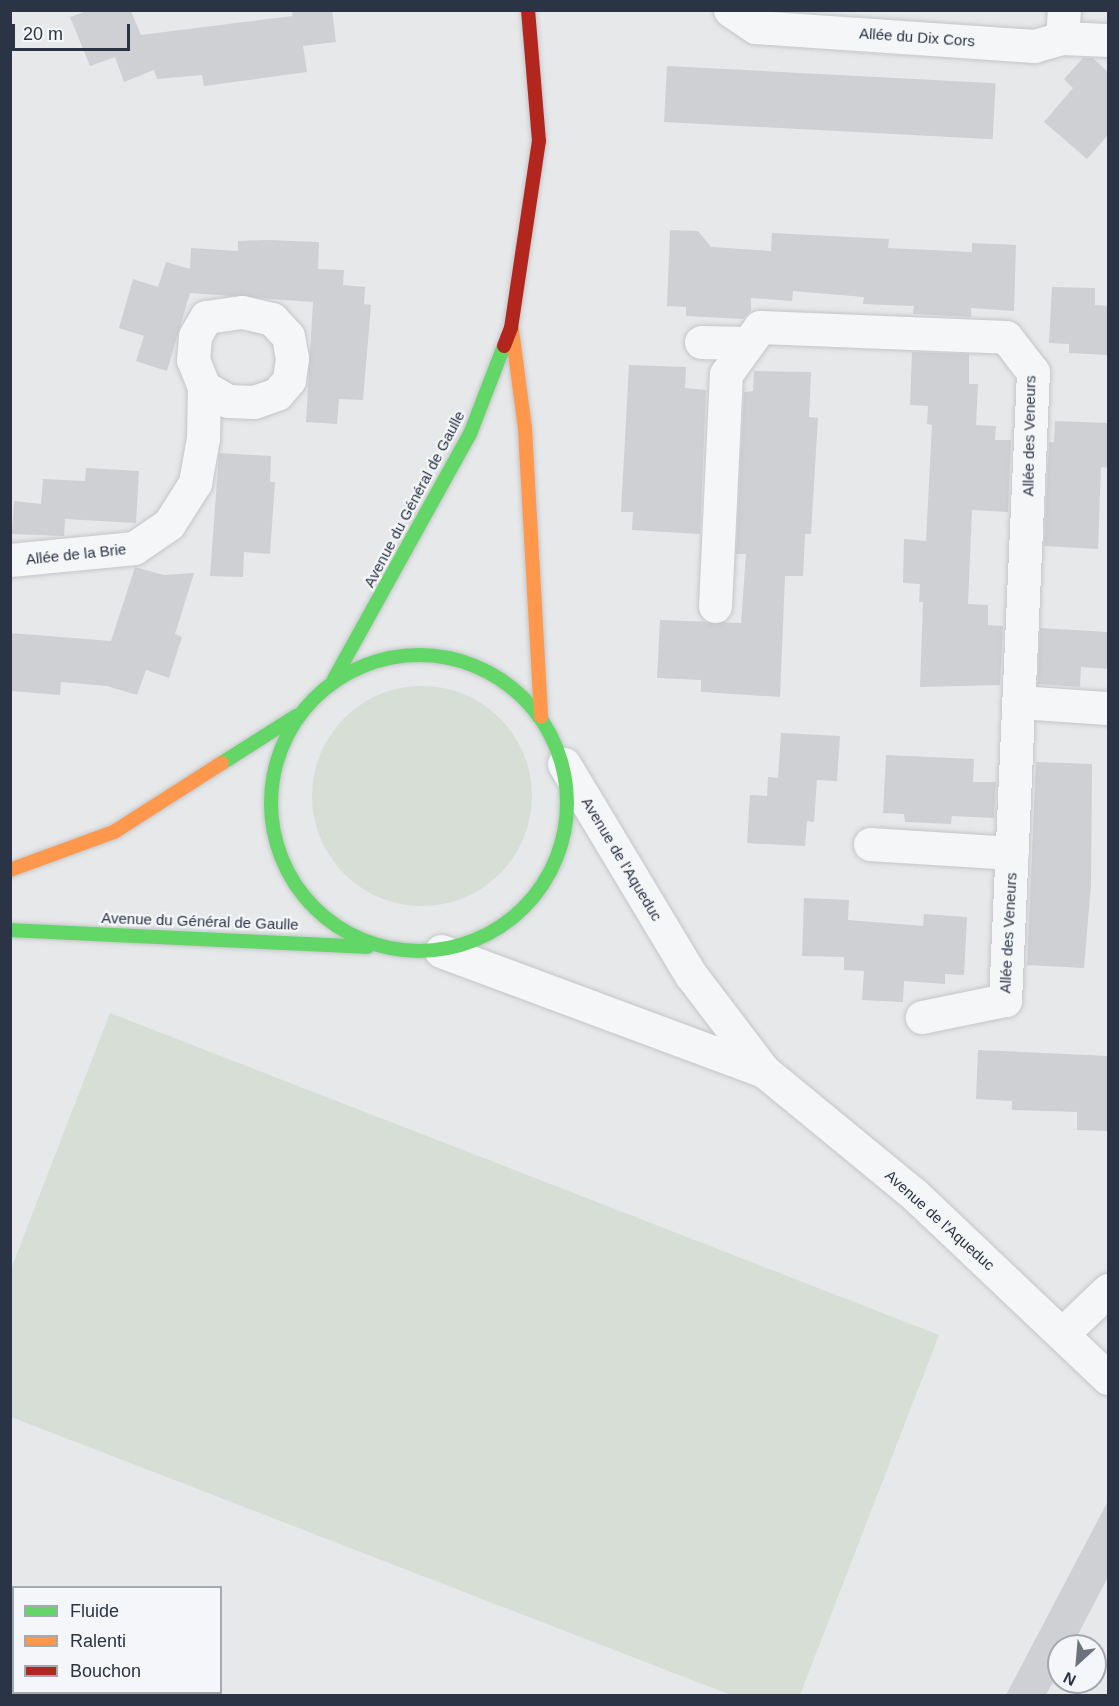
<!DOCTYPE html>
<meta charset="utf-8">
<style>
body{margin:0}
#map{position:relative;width:1119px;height:1706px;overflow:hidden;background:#e6e8ea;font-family:Arial,sans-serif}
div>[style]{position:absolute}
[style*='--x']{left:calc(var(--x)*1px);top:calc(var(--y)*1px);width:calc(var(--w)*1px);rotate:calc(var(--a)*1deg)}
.green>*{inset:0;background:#d6ded6}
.round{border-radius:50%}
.building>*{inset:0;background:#ced0d3;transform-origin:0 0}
.roads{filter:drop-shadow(0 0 2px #c4c6c8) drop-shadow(0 0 2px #c4c6c8)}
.street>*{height:33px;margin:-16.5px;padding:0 16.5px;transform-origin:16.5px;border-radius:16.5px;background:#f5f6f7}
.fast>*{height:14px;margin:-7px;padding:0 7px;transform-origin:7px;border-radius:7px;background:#63d668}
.fast>.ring{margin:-7px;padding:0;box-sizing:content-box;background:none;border:14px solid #63d668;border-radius:50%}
.slow>*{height:14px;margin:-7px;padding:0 7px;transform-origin:7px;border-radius:7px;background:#ff974d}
.jam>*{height:14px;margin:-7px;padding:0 7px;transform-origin:7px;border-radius:7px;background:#b3261e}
span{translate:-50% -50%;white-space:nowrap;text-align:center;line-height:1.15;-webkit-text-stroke:4.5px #f4f6f9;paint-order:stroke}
.street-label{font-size:15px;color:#2b3445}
.frame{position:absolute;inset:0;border:12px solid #2b3445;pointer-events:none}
.legend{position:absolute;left:12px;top:1586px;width:210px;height:108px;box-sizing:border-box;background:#f4f6f9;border:2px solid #a4a8b1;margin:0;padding:8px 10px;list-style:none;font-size:18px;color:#2b3445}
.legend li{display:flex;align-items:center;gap:12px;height:30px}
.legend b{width:30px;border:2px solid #a4a8b1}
.north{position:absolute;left:1047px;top:1634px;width:60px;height:60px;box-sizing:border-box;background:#f4f6f9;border:2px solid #a4a8b1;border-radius:50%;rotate:206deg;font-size:16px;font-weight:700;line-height:24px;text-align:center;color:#2b3445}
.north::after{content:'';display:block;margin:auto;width:21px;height:27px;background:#6c737f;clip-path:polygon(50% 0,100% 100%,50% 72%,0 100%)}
.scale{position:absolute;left:12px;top:24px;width:118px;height:27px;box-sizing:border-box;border:3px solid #2b3445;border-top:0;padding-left:8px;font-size:18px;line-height:21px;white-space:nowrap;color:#2b3445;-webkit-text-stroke:4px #f4f6f9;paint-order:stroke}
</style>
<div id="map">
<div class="green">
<i class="round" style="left:312px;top:686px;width:220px;height:220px"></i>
<i style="clip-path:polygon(110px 1013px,939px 1335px,800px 1695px,731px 1695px,11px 1417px,11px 1269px)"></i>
</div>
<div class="building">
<i style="clip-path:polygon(293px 10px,332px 10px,336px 42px,303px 46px,307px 72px,204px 86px,202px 75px,157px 79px,154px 70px,124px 82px,115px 57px,90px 66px,70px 17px,87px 11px,131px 11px,141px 35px,292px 16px)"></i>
<i style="clip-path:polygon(1083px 58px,1093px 58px,1108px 72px,1108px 135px,1087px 159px,1044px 122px,1073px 88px,1064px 79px)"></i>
<i style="left:667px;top:66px;width:329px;height:56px;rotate:3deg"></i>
<i style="clip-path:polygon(670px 230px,698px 231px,711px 247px,771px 251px,772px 233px,889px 239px,888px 248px,972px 252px,972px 243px,1016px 245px,1014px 311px,971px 308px,971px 317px,913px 314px,914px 306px,863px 304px,864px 297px,793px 291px,792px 301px,751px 298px,751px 311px,743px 319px,686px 316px,686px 307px,667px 306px)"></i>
<i style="clip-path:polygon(266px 240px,319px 242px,318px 269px,344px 270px,343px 285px,365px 287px,364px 304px,371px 305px,363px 400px,339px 399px,337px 424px,306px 422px,313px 302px,190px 293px,167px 371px,136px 361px,144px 336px,119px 328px,133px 279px,158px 287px,166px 262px,190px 269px,191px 248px,238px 251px,238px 241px)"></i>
<i style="clip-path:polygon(1052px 287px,1095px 288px,1095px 305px,1108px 306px,1108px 355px,1069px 353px,1069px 344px,1049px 343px)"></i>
<i style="clip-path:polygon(912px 352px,969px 354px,969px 384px,978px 384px,976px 425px,996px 426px,995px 440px,1011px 440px,1008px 512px,972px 510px,968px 604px,988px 605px,988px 625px,1003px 626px,1000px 685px,920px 687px,923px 602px,919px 602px,920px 584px,903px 583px,904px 539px,926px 541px,932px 425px,927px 424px,928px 406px,910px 405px)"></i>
<i style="clip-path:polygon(629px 365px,686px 367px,685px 388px,706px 390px,700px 534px,632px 530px,633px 512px,621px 512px)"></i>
<i style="clip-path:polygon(754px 371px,811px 372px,809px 417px,818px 418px,811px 534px,805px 534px,803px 576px,785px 576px,780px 697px,701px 692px,701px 680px,657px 678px,660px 620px,741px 623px,746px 554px,736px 554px,744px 392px,753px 391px)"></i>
<i style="clip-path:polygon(1055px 421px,1108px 423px,1108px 468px,1101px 467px,1098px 549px,1044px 546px,1049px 442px,1054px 442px)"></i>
<i style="clip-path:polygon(219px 453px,271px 456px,270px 482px,275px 482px,270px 554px,244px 552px,243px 577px,210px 576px)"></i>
<i style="clip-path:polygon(86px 468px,139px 471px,136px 523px,65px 519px,64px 536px,12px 534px,14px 501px,41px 504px,43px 479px,85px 481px)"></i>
<i style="clip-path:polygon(135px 567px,164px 575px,194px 573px,175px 634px,182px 637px,169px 678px,146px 670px,137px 695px,107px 686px,61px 682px,60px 695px,10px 691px,10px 633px,111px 641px)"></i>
<i style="clip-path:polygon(1040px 628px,1108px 632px,1108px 669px,1081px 667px,1080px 687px,1038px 684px)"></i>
<i style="clip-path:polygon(781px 733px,840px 736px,837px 781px,817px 780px,814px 822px,807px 821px,805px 846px,747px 843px,750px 795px,767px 796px,768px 777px,778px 778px)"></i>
<i style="clip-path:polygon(886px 755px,974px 759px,973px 782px,996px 782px,994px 818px,952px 816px,951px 824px,905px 822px,904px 814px,883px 813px)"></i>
<i style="clip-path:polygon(1036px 762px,1092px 764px,1091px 884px,1084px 968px,1027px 965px)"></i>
<i style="clip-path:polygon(804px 898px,849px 900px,848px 920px,923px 926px,924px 914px,967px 917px,964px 975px,945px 974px,945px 984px,904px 981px,903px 1002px,862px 1000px,864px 971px,844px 970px,844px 957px,802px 956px)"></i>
<i style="clip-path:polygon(978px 1050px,1108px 1056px,1108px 1131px,1077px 1130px,1077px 1112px,1012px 1110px,1012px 1101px,976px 1099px)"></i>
<i style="clip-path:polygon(1108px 1501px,1108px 1577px,1072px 1646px,1059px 1646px,1059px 1671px,1046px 1695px,1006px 1695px)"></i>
</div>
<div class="roads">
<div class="street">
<i style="--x:730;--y:10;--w:30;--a:34"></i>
<i style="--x:755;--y:27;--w:280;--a:3.9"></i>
<i style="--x:1034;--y:46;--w:29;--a:-16"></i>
<i style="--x:1062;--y:38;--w:46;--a:2.5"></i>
<i style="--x:1062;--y:38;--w:28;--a:-86"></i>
<i style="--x:242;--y:312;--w:31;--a:13"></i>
<i style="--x:272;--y:319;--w:23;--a:47"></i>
<i style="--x:288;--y:336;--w:22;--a:80"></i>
<i style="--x:292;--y:358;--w:22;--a:98"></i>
<i style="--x:289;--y:380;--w:18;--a:131"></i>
<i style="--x:277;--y:394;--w:24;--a:161"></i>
<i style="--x:254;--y:402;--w:26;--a:-178"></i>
<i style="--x:228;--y:401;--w:28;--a:-150"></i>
<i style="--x:204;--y:387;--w:29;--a:-112"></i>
<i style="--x:193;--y:360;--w:24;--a:-85"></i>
<i style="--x:195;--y:336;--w:22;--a:-60"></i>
<i style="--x:206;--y:317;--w:36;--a:-8"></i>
<i style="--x:701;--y:342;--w:47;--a:1.2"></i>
<i style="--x:10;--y:560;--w:125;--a:-5.5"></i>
<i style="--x:134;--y:548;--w:42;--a:-34.4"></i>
<i style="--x:169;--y:524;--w:49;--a:-57.6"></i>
<i style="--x:195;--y:483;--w:46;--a:-79.9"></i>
<i style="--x:203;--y:438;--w:51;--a:-88.9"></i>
<i style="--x:715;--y:606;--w:232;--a:-87.3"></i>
<i style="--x:726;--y:374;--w:58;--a:-54.1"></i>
<i style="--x:760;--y:327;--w:246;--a:2.3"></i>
<i style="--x:1006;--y:337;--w:44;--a:52.4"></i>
<i style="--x:1033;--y:372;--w:629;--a:92.55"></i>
<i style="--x:1005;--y:1000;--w:85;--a:168.4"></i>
<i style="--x:1019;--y:702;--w:89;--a:3.9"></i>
<i style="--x:564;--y:764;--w:246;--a:59"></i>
<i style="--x:691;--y:975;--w:121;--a:52.8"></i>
<i style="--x:764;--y:1071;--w:195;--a:39.4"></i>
<i style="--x:915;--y:1195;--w:266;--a:43.5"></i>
<i style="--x:870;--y:844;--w:142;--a:3.6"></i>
<i style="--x:441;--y:951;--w:345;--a:20.4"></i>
<i style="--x:1062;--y:1334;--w:64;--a:-43.7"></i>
</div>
<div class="fast">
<i class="ring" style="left:271px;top:655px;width:282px;height:282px"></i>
<i style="--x:334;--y:679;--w:280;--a:-61"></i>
<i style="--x:470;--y:434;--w:94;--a:-68.9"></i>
<i style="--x:222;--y:763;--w:88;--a:-32.4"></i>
<i style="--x:10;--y:930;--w:358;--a:2.7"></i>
</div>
<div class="slow">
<i style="--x:512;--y:330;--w:100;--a:82.5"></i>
<i style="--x:525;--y:429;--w:288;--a:86.8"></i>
<i style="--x:10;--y:870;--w:111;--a:-20.1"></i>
<i style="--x:114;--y:832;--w:128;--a:-32.6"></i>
</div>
<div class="jam">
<i style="--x:504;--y:346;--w:19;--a:-69"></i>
<i style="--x:511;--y:328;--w:189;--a:-81.5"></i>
<i style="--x:539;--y:141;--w:131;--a:-94.8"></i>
</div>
</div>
<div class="street-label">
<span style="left:917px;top:37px;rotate:4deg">Allée du Dix Cors</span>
<span style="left:1029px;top:436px;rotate:-89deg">Allée des Veneurs</span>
<span style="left:414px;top:499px;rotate:-62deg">Avenue du Général de Gaulle</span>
<span style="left:76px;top:554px;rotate:-6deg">Allée de la Brie</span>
<span style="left:622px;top:859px;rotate:59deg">Avenue de l'Aqueduc</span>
<span style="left:200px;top:921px;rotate:2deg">Avenue du Général de Gaulle</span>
<span style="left:1008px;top:933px;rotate:-87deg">Allée des Veneurs</span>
<span style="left:940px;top:1220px;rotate:42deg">Avenue de l'Aqueduc</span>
</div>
<div class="frame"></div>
<ul class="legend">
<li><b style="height:8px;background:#63d668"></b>Fluide</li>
<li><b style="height:8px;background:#ff974d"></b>Ralenti</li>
<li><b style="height:8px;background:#b3261e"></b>Bouchon</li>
</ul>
<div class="north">N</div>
<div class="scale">20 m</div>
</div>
